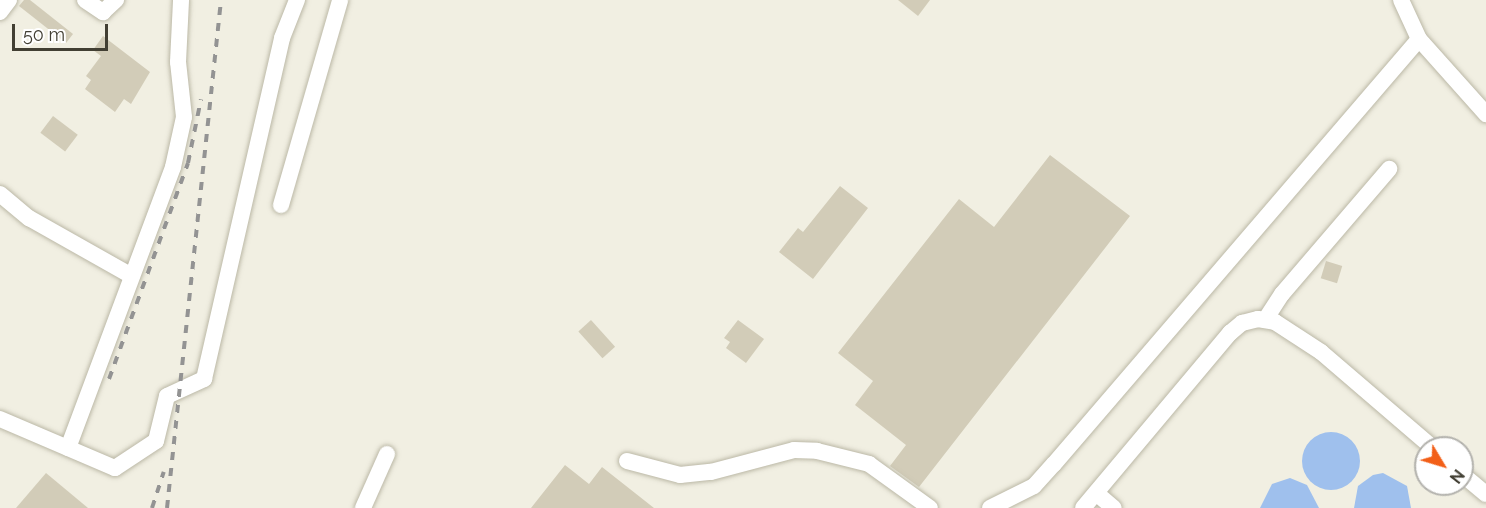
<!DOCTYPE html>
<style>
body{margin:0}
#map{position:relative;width:1486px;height:508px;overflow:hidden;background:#f1efe2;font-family:Raleway,sans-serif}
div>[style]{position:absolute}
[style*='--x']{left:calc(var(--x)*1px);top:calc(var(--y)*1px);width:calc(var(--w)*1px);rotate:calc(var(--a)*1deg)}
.water>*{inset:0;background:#9fc0ed}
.round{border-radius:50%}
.building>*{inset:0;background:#d2ccb8;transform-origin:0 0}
.roads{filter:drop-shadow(0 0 2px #bbb8a6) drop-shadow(0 0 2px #bbb8a6)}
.minor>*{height:16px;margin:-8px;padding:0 8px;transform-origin:8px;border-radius:8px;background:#fff}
.rail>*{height:4px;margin-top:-2px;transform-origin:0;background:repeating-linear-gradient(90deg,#939393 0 8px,transparent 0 16px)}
span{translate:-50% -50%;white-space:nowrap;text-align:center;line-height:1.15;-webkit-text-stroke:4.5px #fff;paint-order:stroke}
.north{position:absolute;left:1414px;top:436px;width:60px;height:60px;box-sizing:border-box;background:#fff;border:2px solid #b3b2ad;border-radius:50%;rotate:128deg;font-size:16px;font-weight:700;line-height:24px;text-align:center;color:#423f33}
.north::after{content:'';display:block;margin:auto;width:21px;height:27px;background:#f25f18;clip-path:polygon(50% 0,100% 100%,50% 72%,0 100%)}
.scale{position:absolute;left:12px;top:24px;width:96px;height:27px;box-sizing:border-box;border:3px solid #423f33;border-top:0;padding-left:8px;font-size:18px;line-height:21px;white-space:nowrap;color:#423f33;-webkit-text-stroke:4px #fff;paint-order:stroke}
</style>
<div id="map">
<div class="water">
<i class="round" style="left:1302px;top:432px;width:58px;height:58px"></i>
<i style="clip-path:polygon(1383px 473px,1407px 486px,1411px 508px,1354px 508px,1358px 486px,1373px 475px)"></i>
<i style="clip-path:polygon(1290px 478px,1307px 485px,1319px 508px,1260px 508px,1272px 484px)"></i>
</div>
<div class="building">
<i style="clip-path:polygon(24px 0,30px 0,73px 34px,66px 43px,19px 6px)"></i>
<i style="clip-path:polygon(898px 0,930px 0,918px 16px)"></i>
<i style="clip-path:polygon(103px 36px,150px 72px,131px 104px,124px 99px,115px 112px,85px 89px,91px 80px,86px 76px,101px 56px,93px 50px)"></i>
<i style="left:53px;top:116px;width:31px;height:21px;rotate:37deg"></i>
<i style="clip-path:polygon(1050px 155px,1130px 216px,919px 487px,890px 466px,906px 445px,855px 405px,873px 381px,838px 353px,959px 199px,994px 227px)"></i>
<i style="clip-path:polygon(840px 186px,868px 208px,813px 279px,779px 252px,798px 228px,803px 232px)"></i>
<i style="left:1326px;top:261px;width:17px;height:18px;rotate:17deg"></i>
<i style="left:591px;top:320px;width:36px;height:17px;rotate:48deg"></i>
<i style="clip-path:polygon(738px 320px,764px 339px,746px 363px,726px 348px,730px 342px,724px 338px)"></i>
<i style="clip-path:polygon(565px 465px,589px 484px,602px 467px,654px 508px,531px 508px)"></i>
<i style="clip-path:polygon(46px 473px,88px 508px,16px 508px)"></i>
</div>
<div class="roads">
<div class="minor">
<i style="--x:85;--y:0;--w:22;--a:34"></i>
<i style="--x:103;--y:12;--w:18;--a:-43"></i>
<i style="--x:1401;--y:0;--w:43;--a:65.2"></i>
<i style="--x:1419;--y:39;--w:101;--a:48.2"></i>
<i style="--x:0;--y:12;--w:15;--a:-53"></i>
<i style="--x:0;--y:194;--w:38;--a:40"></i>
<i style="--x:29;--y:218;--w:118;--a:29.4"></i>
<i style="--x:281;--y:205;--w:213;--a:-73.9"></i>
<i style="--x:1265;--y:320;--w:31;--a:-57"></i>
<i style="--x:1282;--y:294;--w:165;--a:-49.4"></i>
<i style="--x:0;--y:419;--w:125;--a:23.1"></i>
<i style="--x:115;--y:468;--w:49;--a:-33.4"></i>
<i style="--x:156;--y:441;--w:46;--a:-76.3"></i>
<i style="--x:167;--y:396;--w:41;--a:-24.7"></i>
<i style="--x:204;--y:379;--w:350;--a:-77.1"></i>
<i style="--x:282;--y:38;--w:41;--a:-68.5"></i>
<i style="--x:68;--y:448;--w:300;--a:-69.5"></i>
<i style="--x:173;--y:167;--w:51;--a:-77.6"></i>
<i style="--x:184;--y:117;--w:55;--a:-96.2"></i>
<i style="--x:178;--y:62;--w:62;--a:-87.2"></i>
<i style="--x:627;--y:461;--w:55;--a:14.8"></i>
<i style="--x:680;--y:475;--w:31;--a:-6"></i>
<i style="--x:711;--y:472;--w:86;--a:-14.8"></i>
<i style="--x:794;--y:450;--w:23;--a:2"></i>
<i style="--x:817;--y:451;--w:54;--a:14"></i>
<i style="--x:869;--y:464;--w:75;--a:35.8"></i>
<i style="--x:1462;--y:474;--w:31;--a:40"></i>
<i style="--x:1096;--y:493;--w:23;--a:40"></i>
<i style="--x:363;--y:508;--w:59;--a:-66"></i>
<i style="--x:990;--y:508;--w:49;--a:-26.6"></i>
<i style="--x:1034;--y:486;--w:30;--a:-48"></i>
<i style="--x:1054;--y:464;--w:560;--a:-49.34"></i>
<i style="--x:1083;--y:508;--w:229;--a:-50"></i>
<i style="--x:1230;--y:333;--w:16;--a:-40"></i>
<i style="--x:1242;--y:323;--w:16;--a:-14"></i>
<i style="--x:1258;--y:319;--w:17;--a:10"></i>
<i style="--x:1275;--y:322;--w:55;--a:33.1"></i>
<i style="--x:1321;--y:352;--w:148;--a:40.6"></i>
</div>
</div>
<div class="rail">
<i style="--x:109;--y:379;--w:230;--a:-69.9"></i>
<i style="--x:188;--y:163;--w:65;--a:-78.5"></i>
<i style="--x:152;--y:508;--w:38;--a:-72"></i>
<i style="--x:167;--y:508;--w:511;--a:-83.93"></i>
</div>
<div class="north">N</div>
<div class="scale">50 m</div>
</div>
